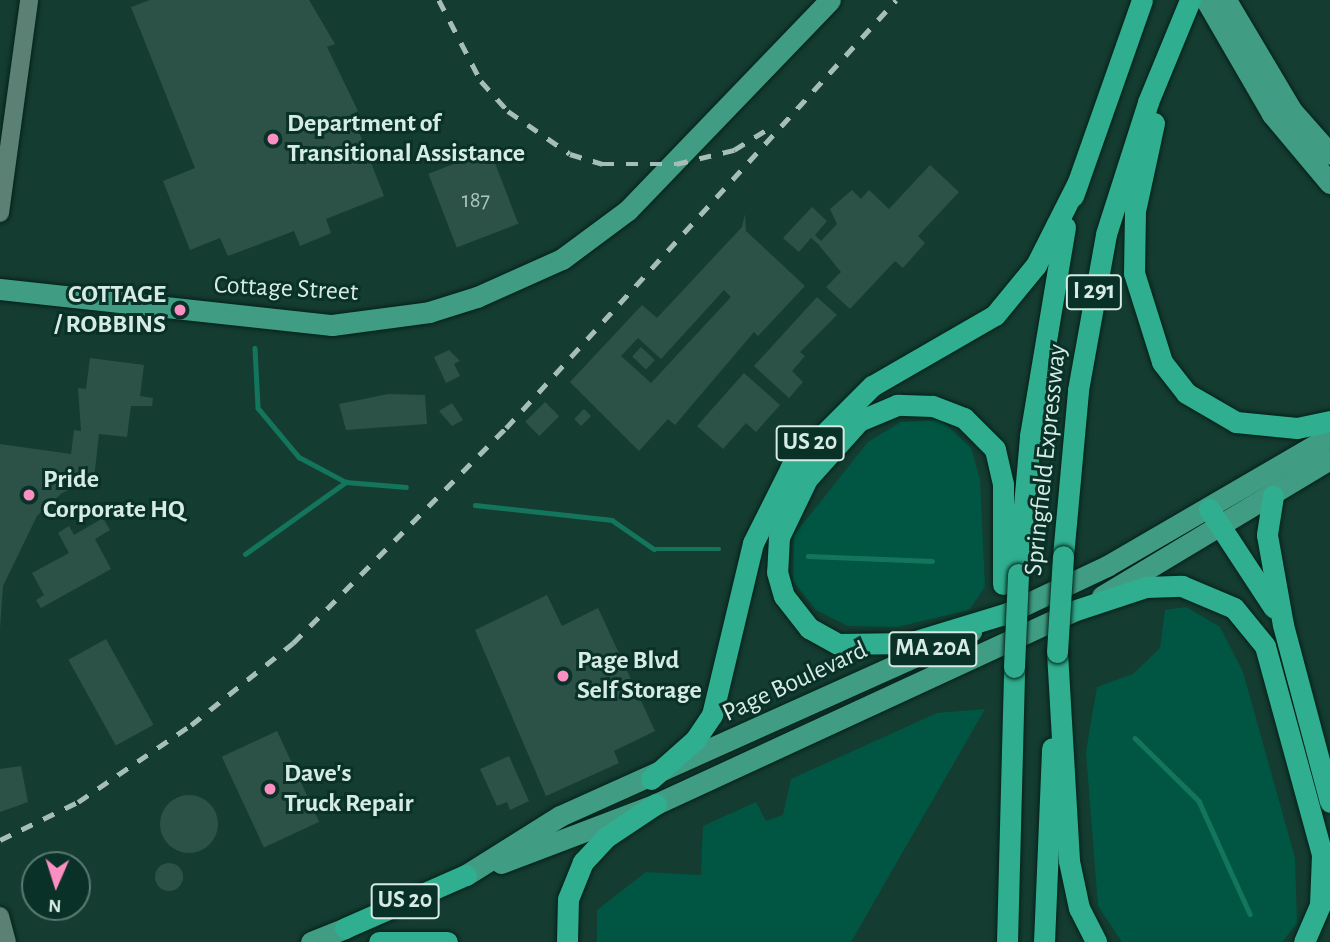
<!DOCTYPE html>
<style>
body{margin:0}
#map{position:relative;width:1330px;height:942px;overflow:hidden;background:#153c31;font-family:"Alegreya Sans",sans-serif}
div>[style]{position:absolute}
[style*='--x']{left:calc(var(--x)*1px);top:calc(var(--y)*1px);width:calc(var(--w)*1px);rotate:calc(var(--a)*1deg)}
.green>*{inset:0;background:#005643}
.stream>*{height:4.5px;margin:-2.25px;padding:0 2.25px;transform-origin:2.25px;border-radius:2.25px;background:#14755d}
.building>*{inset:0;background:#2c5247;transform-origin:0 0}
.round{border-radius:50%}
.roads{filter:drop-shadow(0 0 2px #042119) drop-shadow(0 0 2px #042119)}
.minor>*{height:18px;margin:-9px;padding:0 9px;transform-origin:9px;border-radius:9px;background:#5a8173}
.major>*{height:21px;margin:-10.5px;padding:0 10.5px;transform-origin:10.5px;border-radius:10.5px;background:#409d84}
.highway>*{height:21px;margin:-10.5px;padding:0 10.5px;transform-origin:10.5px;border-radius:10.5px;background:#2faf8f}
.rail>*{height:4.5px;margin-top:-2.25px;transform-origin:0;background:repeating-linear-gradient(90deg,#a5beb6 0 12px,transparent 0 24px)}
.bridges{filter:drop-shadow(0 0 2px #042119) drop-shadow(0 0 2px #042119)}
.highway-bridge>*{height:21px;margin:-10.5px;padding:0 10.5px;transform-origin:10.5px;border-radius:10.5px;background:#2faf8f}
.dots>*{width:19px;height:19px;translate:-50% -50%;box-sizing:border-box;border:4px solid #093127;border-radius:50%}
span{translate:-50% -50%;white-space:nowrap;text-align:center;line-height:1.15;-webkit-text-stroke:6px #093127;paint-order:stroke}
.number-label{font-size:23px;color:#acc5bc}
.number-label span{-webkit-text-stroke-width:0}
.shield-label span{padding:2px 5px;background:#093127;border:2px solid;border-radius:5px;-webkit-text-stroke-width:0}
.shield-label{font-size:24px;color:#d6ebe3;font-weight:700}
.poi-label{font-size:26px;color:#d6ebe3;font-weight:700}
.left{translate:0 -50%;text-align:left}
.right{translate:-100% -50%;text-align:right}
.street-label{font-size:26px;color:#d6ebe3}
.north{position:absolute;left:21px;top:851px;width:70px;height:70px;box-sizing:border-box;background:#093127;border:2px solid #5b7b72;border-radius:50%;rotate:183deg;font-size:19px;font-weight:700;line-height:28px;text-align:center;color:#d6ebe3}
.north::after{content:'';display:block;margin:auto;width:24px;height:32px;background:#fc8fc1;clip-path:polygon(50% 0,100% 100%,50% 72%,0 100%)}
</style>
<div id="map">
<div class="green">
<i style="clip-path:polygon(941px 420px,971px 448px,980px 479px,985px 587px,969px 610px,897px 627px,848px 626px,816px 610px,793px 581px,794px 535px,868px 442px,901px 422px)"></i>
<i style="clip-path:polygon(1186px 607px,1220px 627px,1243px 672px,1295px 858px,1297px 923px,1282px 942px,1122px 942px,1098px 906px,1086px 752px,1097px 687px,1133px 674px,1160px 648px,1165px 610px)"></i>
<i style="clip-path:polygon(985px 709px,851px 942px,597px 942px,597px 910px,646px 872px,701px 875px,703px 826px,756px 802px,766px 821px,783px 815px,791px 779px,937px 713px)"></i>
</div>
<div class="stream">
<i style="--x:255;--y:348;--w:60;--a:87.1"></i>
<i style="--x:258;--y:408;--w:64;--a:50.1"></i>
<i style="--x:299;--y:457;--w:53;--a:28"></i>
<i style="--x:346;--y:482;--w:60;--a:4.8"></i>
<i style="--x:475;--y:505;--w:138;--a:6.2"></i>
<i style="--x:612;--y:520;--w:51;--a:34.6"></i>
<i style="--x:654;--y:549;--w:65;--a:0"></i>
<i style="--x:245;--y:554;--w:124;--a:-35.5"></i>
<i style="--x:808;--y:556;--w:124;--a:2.3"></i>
<i style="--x:1135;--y:738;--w:90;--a:44.5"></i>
<i style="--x:1199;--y:801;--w:124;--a:65.7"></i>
</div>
<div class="building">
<i style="clip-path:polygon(150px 0,309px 0,335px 44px,327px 47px,358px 111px,352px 114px,384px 196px,326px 219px,331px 233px,300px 246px,294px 231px,228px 256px,220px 238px,190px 250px,163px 181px,195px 168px,131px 7px)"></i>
<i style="left:490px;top:150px;width:79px;height:66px;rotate:69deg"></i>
<i style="clip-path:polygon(930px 165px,959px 192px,918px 236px,925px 243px,903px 268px,895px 261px,850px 309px,826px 287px,841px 272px,818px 244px,811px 238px,799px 252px,783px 238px,812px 207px,827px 221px,815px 235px,821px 241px,837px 224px,830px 209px,852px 190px,861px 199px,869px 190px,889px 209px)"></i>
<i style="clip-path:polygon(evenodd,745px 214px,746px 231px,805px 286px,758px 336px,754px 332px,675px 425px,668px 419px,639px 451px,570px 382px,642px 305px,657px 318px,742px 227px,745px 214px,724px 290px,731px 297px,651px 383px,621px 356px,638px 338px,661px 359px,724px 290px)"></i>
<i style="clip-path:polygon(817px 297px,837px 315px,800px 352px,805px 356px,792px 371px,803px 382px,789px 398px,754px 366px)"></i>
<i style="left:641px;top:347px;width:19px;height:13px;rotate:43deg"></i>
<i style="clip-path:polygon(449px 350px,460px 361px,454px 364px,460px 376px,446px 383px,434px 357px)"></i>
<i style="clip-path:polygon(90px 358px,144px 365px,140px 396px,153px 398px,152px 406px,131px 406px,127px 437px,99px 434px,94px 479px,62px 493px,37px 516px,3px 586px,0 629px,0 444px,71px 454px,74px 430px,81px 431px,78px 388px,86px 389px)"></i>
<i style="clip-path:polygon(744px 373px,780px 405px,756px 432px,746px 423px,723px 449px,697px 426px)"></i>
<i style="clip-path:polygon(388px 394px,425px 395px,427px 424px,346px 430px,339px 404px)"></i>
<i style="left:545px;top:402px;width:20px;height:28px;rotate:45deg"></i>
<i style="clip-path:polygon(452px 403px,463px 420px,452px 426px,439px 411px)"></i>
<i style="left:584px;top:409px;width:10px;height:14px;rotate:45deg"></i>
<i style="clip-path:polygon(103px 518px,110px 530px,95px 539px,111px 569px,41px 608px,36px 600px,44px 595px,32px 573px,69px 553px,58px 533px,69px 526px,74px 535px)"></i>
<i style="clip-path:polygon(547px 595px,562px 626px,598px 608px,655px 731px,614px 751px,619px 763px,546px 796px,475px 630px)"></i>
<i style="left:106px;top:639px;width:98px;height:43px;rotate:61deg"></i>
<i style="left:277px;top:731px;width:100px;height:61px;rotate:65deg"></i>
<i style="clip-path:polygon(509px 756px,529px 801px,510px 810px,507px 802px,497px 806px,480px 769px)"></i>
<i style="clip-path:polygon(21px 766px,28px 802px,0 812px,0 769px)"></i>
<i class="round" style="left:160px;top:795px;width:58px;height:58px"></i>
<i class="round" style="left:155px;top:863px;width:28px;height:28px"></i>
<i style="clip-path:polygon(41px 907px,56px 907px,58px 910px,44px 915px)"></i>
</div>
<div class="roads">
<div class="minor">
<i style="--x:0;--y:213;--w:215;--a:-82.2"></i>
<i style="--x:0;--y:916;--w:27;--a:75"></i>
</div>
<div class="major">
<i style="--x:1206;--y:0;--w:132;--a:59.9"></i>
<i style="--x:1272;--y:114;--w:90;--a:50"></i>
<i style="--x:1226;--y:0;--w:129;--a:59.3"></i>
<i style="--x:1292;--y:111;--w:57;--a:48.5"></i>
<i style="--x:0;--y:289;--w:334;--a:6.2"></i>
<i style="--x:332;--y:325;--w:98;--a:-7.6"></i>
<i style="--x:429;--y:312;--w:50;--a:-17.4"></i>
<i style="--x:477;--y:297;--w:93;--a:-24.1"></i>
<i style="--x:562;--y:259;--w:82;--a:-36.6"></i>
<i style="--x:628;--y:210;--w:291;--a:-46.1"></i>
<i style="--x:1102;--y:596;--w:266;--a:-31"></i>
<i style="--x:1003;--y:615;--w:115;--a:-25.2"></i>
<i style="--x:1107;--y:566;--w:258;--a:-30.2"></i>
<i style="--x:501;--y:863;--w:166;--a:-20.8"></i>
<i style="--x:656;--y:804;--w:460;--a:-24.8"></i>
<i style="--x:466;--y:875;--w:111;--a:-32.1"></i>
<i style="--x:560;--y:816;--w:451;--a:-24.2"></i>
<i style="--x:311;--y:942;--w:37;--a:-22"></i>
</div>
<div class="highway">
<i style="--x:1154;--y:123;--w:90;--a:102.2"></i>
<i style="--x:1135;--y:211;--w:62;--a:90.9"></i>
<i style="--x:1134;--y:273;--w:93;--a:72.5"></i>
<i style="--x:1162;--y:362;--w:39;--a:52"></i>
<i style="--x:1186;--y:393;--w:58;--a:30.1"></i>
<i style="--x:1236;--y:422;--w:61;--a:5.6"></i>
<i style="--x:1297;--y:428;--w:34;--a:-12"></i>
<i style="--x:1073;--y:196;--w:208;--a:-70.6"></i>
<i style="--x:1273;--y:496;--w:39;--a:99"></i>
<i style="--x:1267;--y:535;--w:91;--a:79.9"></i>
<i style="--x:1283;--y:625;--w:183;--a:75.1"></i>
<i style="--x:1209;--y:509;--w:118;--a:56.7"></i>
<i style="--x:1063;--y:556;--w:167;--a:-84.8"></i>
<i style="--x:1078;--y:390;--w:158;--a:-79.8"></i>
<i style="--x:1106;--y:234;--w:139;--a:-72.3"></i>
<i style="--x:1148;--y:102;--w:110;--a:-67.6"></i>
<i style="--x:1018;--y:574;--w:139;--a:-85"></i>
<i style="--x:1030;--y:436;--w:212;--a:-80.5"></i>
<i style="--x:1003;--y:584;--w:100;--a:-90"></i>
<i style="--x:1003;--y:484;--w:36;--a:-103"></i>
<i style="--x:995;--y:449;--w:44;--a:-135"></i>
<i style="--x:964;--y:418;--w:34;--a:-159"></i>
<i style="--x:932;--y:406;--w:35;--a:-178"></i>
<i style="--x:897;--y:405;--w:41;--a:157.2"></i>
<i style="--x:859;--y:421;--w:78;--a:131.9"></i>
<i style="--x:807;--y:479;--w:64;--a:115.8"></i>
<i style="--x:779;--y:537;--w:35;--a:93"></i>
<i style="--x:777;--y:572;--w:25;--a:74"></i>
<i style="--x:784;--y:596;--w:41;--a:52"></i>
<i style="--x:809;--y:628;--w:33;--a:29"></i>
<i style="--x:838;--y:644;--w:71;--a:-0.8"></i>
<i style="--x:909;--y:643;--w:103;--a:-16.9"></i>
<i style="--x:1076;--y:610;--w:74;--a:-18.2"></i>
<i style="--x:1146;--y:587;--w:36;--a:-2"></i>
<i style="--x:1182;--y:586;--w:56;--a:22.9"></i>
<i style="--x:1234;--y:608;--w:49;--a:50.8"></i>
<i style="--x:1265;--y:646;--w:217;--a:74.7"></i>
<i style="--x:1322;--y:855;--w:50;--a:92.3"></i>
<i style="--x:1320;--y:905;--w:40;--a:113.4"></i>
<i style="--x:1057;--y:652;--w:209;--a:86.7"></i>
<i style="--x:1069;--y:861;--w:48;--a:78"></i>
<i style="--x:1079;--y:908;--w:38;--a:63"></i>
<i style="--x:651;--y:779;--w:59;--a:-41.6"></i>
<i style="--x:695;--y:740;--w:30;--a:-56"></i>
<i style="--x:712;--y:715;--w:177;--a:-76.6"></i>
<i style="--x:753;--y:543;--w:85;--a:-63.4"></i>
<i style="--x:791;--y:467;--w:115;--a:-45"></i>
<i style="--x:872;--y:386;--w:142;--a:-30"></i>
<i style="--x:995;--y:315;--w:65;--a:-50.6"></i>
<i style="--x:1036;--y:265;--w:91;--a:-63.2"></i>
<i style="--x:345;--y:928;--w:132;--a:-23.7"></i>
<i style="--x:379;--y:942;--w:68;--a:0"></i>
<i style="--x:567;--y:942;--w:43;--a:-88.7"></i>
<i style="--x:568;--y:899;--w:40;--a:-68"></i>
<i style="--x:583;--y:862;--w:33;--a:-47"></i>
<i style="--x:605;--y:838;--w:61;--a:-33.7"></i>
<i style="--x:1007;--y:942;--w:275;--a:-88.5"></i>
<i style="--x:1044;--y:942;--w:194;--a:-87.6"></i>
</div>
</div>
<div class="rail">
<i style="--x:439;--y:0;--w:91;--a:62.6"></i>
<i style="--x:481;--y:81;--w:40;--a:48"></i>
<i style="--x:508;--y:111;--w:75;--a:34.7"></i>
<i style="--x:570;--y:154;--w:34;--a:17"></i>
<i style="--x:602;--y:164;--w:74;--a:0"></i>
<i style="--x:676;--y:164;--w:60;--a:-13.6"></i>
<i style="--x:734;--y:150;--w:38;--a:-32"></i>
<i style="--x:0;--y:840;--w:87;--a:-26"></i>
<i style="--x:78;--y:802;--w:137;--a:-34.3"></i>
<i style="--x:191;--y:725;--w:131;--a:-38.8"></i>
<i style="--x:293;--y:643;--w:303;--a:-45.3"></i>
<i style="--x:506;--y:428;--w:579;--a:-47.66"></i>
</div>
<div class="bridges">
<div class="highway-bridge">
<i style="--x:1057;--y:652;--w:96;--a:-86.4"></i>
<i style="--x:1014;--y:667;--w:93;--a:-87.5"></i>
</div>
</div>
<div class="dots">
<i style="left:273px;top:139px;background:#fc8fc1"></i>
<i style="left:180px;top:310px;background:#fc8fc1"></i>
<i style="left:29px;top:495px;background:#fc8fc1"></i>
<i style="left:563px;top:676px;background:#fc8fc1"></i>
<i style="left:270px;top:789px;background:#fc8fc1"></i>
</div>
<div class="number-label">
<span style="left:476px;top:201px">187</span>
</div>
<div class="shield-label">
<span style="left:1094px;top:292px">I 291</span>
<span style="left:810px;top:443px">US 20</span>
<span style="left:933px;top:649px">MA 20A</span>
<span style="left:405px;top:901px">US 20</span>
</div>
<div class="poi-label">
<span class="left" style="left:287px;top:139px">Department of<br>Transitional Assistance</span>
<span class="right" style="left:166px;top:310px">COTTAGE<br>/ ROBBINS</span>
<span class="left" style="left:43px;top:495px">Pride<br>Corporate HQ</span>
<span class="left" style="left:577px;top:676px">Page Blvd<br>Self Storage</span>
<span class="left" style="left:284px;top:789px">Dave's<br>Truck Repair</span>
</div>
<div class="street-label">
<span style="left:286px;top:289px;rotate:3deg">Cottage Street</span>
<span style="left:1046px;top:460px;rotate:-84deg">Springfield Expressway</span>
<span style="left:795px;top:682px;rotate:-25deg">Page Boulevard</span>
</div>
<div class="north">N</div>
</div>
